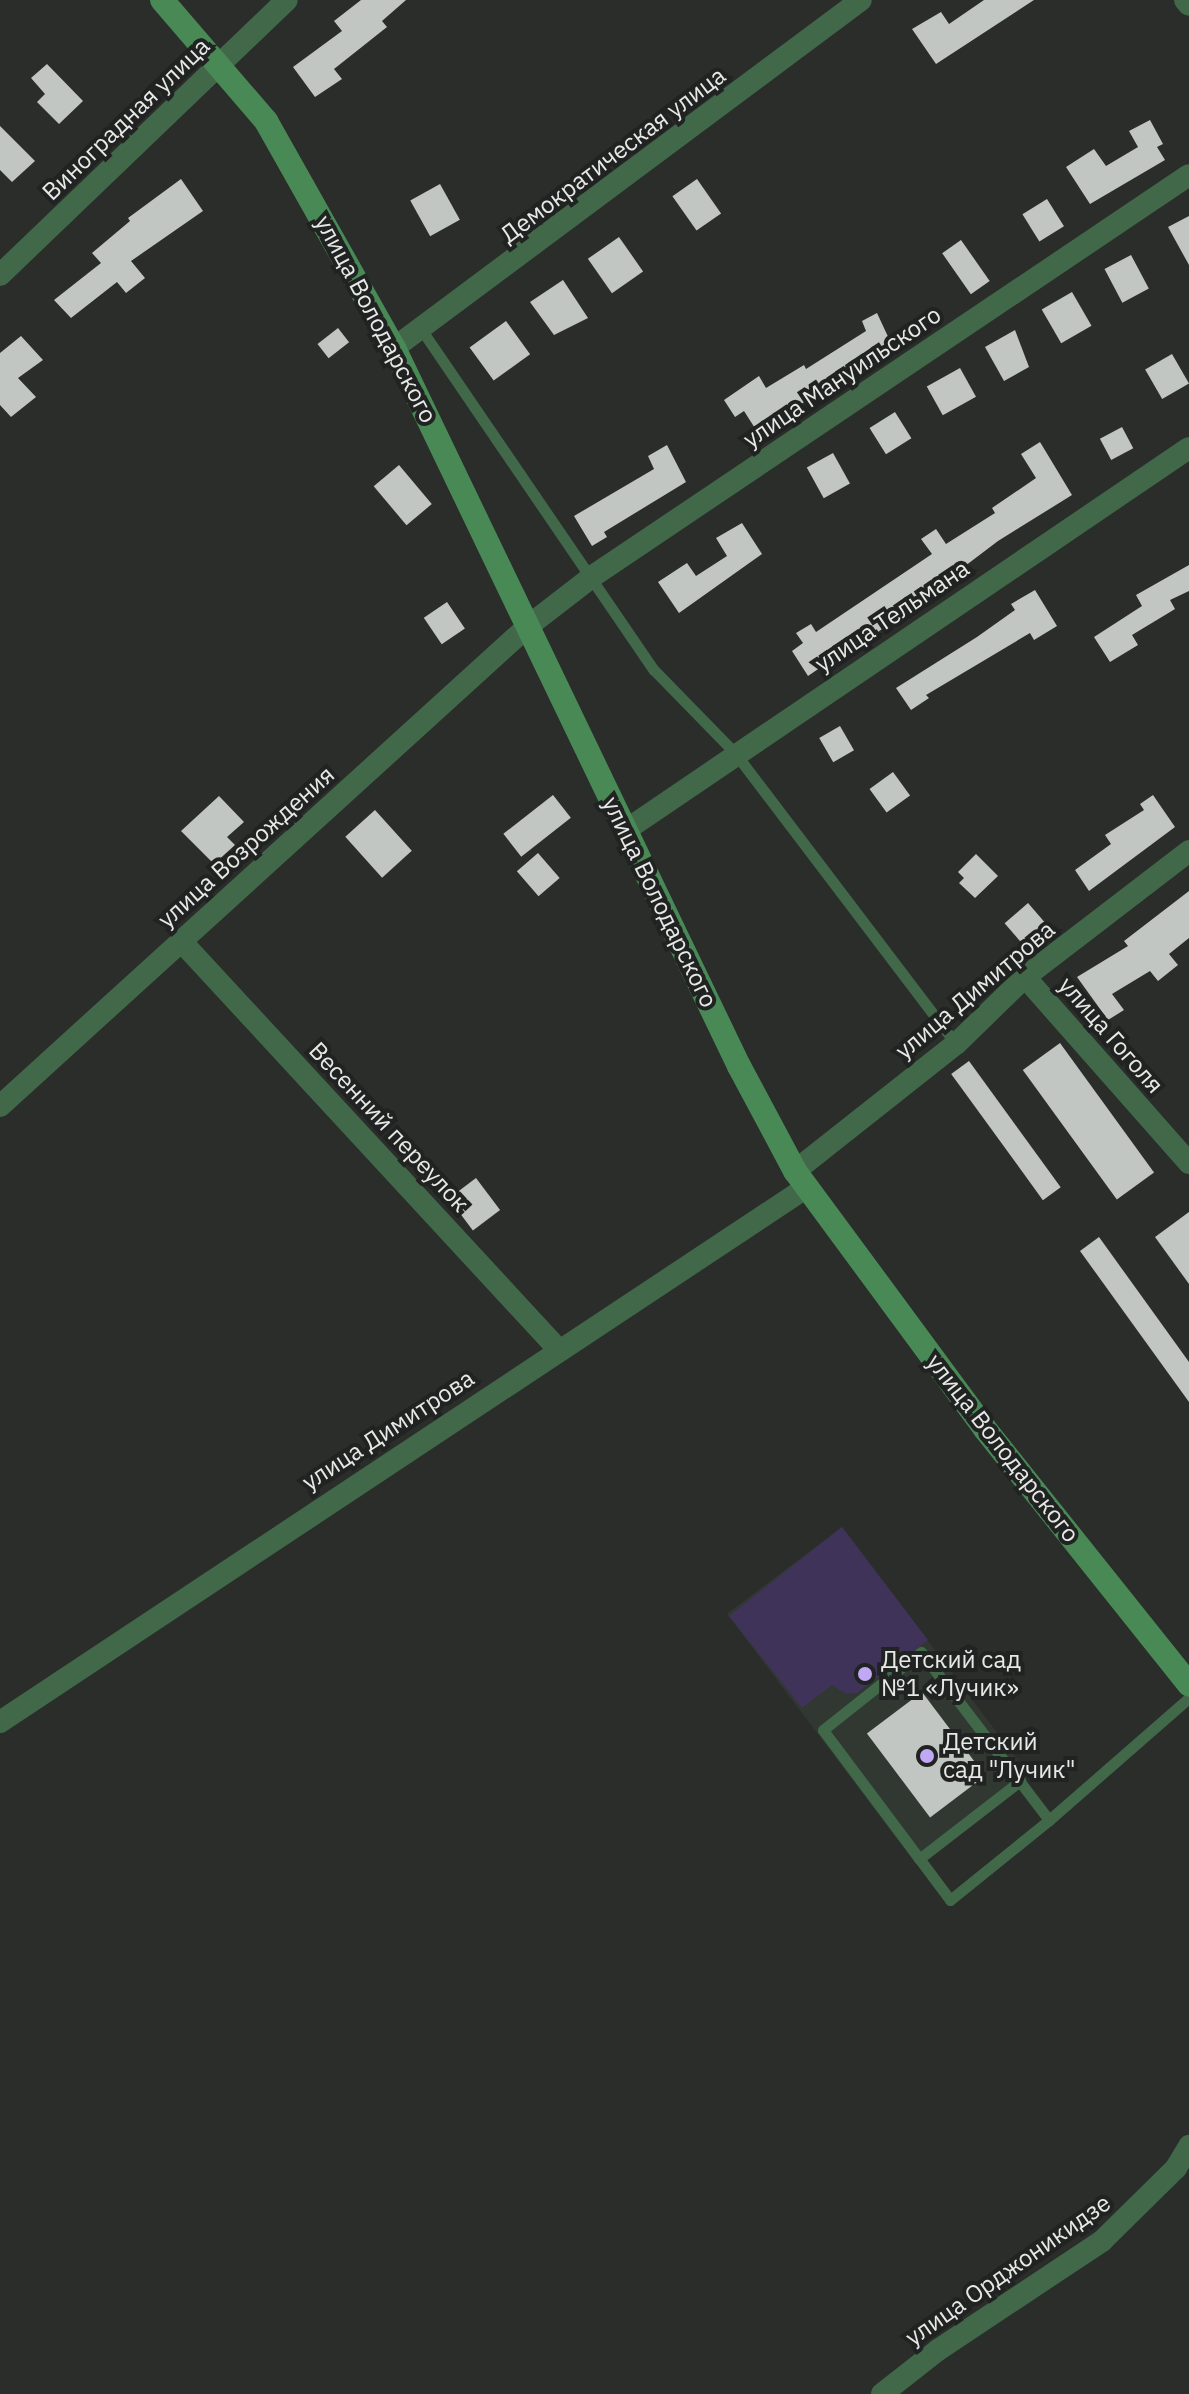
<!DOCTYPE html>
<meta charset="utf-8">
<style>
body{margin:0}
#map{position:relative;width:1189px;height:2394px;overflow:hidden;background:#2a2d2a;font-family:"IBM Plex Sans",sans-serif}
div>[style]{position:absolute}
[style*='--x']{left:calc(var(--x)*1px);top:calc(var(--y)*1px);width:calc(var(--w)*1px);rotate:calc(var(--a)*1deg)}
.built>*{inset:0;background:#303831;transform-origin:0 0}
.green>*{inset:0;background:#40335a}
.building>*{inset:0;background:#c2c6c3;transform-origin:0 0}
.lane>*{height:11px;margin:-5.5px;padding:0 5.5px;transform-origin:5.5px;border-radius:5.5px;background:#416848}
.street>*{height:22px;margin:-11px;padding:0 11px;transform-origin:11px;border-radius:11px;background:#416848}
.secondary>*{height:24px;margin:-12px;padding:0 12px;transform-origin:12px;border-radius:12px;background:#488956}
.dots>*{width:22px;height:22px;translate:-50% -50%;box-sizing:border-box;border:4px solid #202321;border-radius:50%}
span{translate:-50% -50%;white-space:nowrap;text-align:center;line-height:1.15;-webkit-text-stroke:8px #202321;paint-order:stroke}
.street-label{font-size:24px;color:#e7e9e7}
.poi-label{font-size:24px;color:#e7e9e7}
.left{translate:0 -50%;text-align:left}
</style>
<div id="map">
<div class="built">
<i style="left:842px;top:1527px;width:311px;height:144px;rotate:53deg"></i>
</div>
<div class="green">
<i style="clip-path:polygon(842px 1527px,928px 1640px,857px 1693px,846px 1694px,832px 1685px,802px 1708px,729px 1616px)"></i>
</div>
<div class="building">
<i style="clip-path:polygon(361px 0,406px 0,382px 21px,387px 27px,334px 69px,342px 79px,315px 97px,293px 67px,342px 31px,334px 21px)"></i>
<i style="clip-path:polygon(984px 0,1034px 0,936px 64px,912px 29px,941px 12px,949px 24px)"></i>
<i style="clip-path:polygon(47px 64px,83px 101px,59px 124px,37px 102px,45px 94px,31px 78px)"></i>
<i style="clip-path:polygon(1150px 120px,1163px 144px,1157px 147px,1165px 160px,1090px 204px,1066px 167px,1094px 149px,1106px 166px,1138px 147px,1129px 131px)"></i>
<i style="clip-path:polygon(0 126px,35px 161px,12px 182px,0 170px)"></i>
<i style="clip-path:polygon(181px 179px,203px 211px,131px 261px,145px 278px,126px 293px,117px 282px,71px 318px,54px 300px,101px 263px,92px 253px,130px 221px,128px 218px)"></i>
<i style="left:697px;top:179px;width:42px;height:30px;rotate:55deg"></i>
<i style="left:440px;top:184px;width:41px;height:34px;rotate:61deg"></i>
<i style="left:1047px;top:199px;width:32px;height:29px;rotate:58deg"></i>
<i style="clip-path:polygon(1189px 216px,1189px 265px,1168px 227px)"></i>
<i style="left:619px;top:237px;width:42px;height:38px;rotate:55deg"></i>
<i style="left:961px;top:240px;width:50px;height:23px;rotate:55deg"></i>
<i style="left:1131px;top:255px;width:38px;height:30px;rotate:62deg"></i>
<i style="clip-path:polygon(563px 280px,588px 318px,554px 335px,530px 302px)"></i>
<i style="left:1072px;top:292px;width:39px;height:35px;rotate:60deg"></i>
<i style="clip-path:polygon(877px 313px,891px 343px,861px 360px,865px 367px,837px 380px,758px 433px,744px 411px,735px 417px,724px 400px,759px 376px,766px 388px,804px 365px,806px 369px,866px 331px,862px 321px)"></i>
<i style="left:506px;top:321px;width:41px;height:45px;rotate:54deg"></i>
<i style="left:338px;top:328px;width:18px;height:26px;rotate:52deg"></i>
<i style="clip-path:polygon(1015px 330px,1029px 367px,1004px 381px,985px 347px)"></i>
<i style="clip-path:polygon(21px 336px,43px 360px,18px 378px,36px 397px,11px 417px,0 405px,0 353px)"></i>
<i style="left:1172px;top:354px;width:34px;height:31px;rotate:60deg"></i>
<i style="left:960px;top:368px;width:33px;height:38px;rotate:61deg"></i>
<i style="left:895px;top:412px;width:31px;height:30px;rotate:58deg"></i>
<i style="left:1122px;top:427px;width:24px;height:25px;rotate:62deg"></i>
<i style="clip-path:polygon(1040px 442px,1072px 495px,998px 541px,849px 654px,846px 650px,808px 676px,792px 651px,803px 643px,796px 633px,811px 624px,816px 632px,932px 554px,921px 539px,936px 529px,946px 544px,995px 513px,992px 508px,1036px 478px,1021px 454px)"></i>
<i style="clip-path:polygon(667px 445px,686px 482px,604px 532px,607px 537px,592px 546px,574px 516px,654px 469px,648px 456px)"></i>
<i style="left:833px;top:453px;width:35px;height:30px;rotate:61deg"></i>
<i style="left:399px;top:465px;width:51px;height:33px;rotate:50deg"></i>
<i style="clip-path:polygon(742px 523px,762px 554px,679px 613px,658px 582px,687px 563px,696px 576px,727px 556px,716px 538px)"></i>
<i style="clip-path:polygon(1189px 565px,1189px 591px,1170px 600px,1175px 609px,1132px 635px,1138px 645px,1110px 662px,1094px 637px,1142px 606px,1136px 595px)"></i>
<i style="clip-path:polygon(1035px 590px,1057px 626px,1034px 640px,1030px 633px,926px 695px,929px 698px,911px 710px,896px 688px,977px 637px,1015px 610px,1011px 604px)"></i>
<i style="left:447px;top:602px;width:32px;height:28px;rotate:56deg"></i>
<i style="left:840px;top:726px;width:28px;height:24px;rotate:60deg"></i>
<i style="left:893px;top:772px;width:29px;height:29px;rotate:54deg"></i>
<i style="left:553px;top:795px;width:29px;height:63px;rotate:52deg"></i>
<i style="clip-path:polygon(1153px 795px,1175px 827px,1089px 891px,1075px 870px,1111px 844px,1105px 835px,1144px 810px,1140px 804px)"></i>
<i style="clip-path:polygon(219px 796px,244px 822px,227px 837px,235px 845px,214px 864px,181px 831px)"></i>
<i style="left:375px;top:810px;width:55px;height:40px;rotate:48deg"></i>
<i style="left:538px;top:853px;width:33px;height:28px;rotate:49deg"></i>
<i style="clip-path:polygon(976px 854px,998px 876px,975px 898px,959px 883px,964px 878px,958px 872px)"></i>
<i style="clip-path:polygon(1189px 891px,1189px 938px,1169px 954px,1178px 965px,1158px 981px,1150px 971px,1112px 994px,1124px 1010px,1108px 1020px,1077px 977px,1128px 946px,1124px 941px)"></i>
<i style="left:1028px;top:903px;width:30px;height:31px;rotate:49deg"></i>
<i style="left:1060px;top:1043px;width:160px;height:46px;rotate:54deg"></i>
<i style="left:969px;top:1061px;width:156px;height:22px;rotate:54deg"></i>
<i style="left:476px;top:1178px;width:40px;height:34px;rotate:53deg"></i>
<i style="clip-path:polygon(1189px 1212px,1189px 1284px,1155px 1237px)"></i>
<i style="clip-path:polygon(1099px 1237px,1189px 1362px,1189px 1402px,1080px 1251px)"></i>
<i style="left:922px;top:1692px;width:105px;height:69px;rotate:53deg"></i>
</div>
<div class="lane">
<i style="--x:421;--y:329;--w:413;--a:55.7"></i>
<i style="--x:654;--y:670;--w:116;--a:45.7"></i>
<i style="--x:735;--y:753;--w:365;--a:52.8"></i>
<i style="--x:1049;--y:1820;--w:211;--a:-127.3"></i>
<i style="--x:921;--y:1652;--w:125;--a:141.5"></i>
<i style="--x:823;--y:1730;--w:212;--a:53.2"></i>
<i style="--x:950;--y:1900;--w:127;--a:-38.9"></i>
<i style="--x:1049;--y:1820;--w:186;--a:-41.1"></i>
<i style="--x:919;--y:1859;--w:128;--a:-37.7"></i>
</div>
<div class="street">
<i style="--x:1185;--y:0;--w:6;--a:51"></i>
<i style="--x:0;--y:275;--w:397;--a:-43.8"></i>
<i style="--x:394;--y:348;--w:582;--a:-36.69"></i>
<i style="--x:626;--y:830;--w:680;--a:-34.16"></i>
<i style="--x:181;--y:941;--w:556;--a:47.26"></i>
<i style="--x:1025;--y:977;--w:248;--a:48.6"></i>
<i style="--x:0;--y:1106;--w:712;--a:-42.27"></i>
<i style="--x:527;--y:627;--w:83;--a:-37.7"></i>
<i style="--x:593;--y:576;--w:718;--a:-33.93"></i>
<i style="--x:795;--y:1171;--w:205;--a:-38.3"></i>
<i style="--x:956;--y:1044;--w:96;--a:-44.2"></i>
<i style="--x:1025;--y:977;--w:207;--a:-37.5"></i>
<i style="--x:0;--y:1722;--w:968;--a:-33.54"></i>
<i style="--x:882;--y:2394;--w:71;--a:-38.2"></i>
<i style="--x:938;--y:2350;--w:197;--a:-33.6"></i>
<i style="--x:1102;--y:2241;--w:104;--a:-44.6"></i>
<i style="--x:1176;--y:2168;--w:26;--a:-59"></i>
</div>
<div class="secondary">
<i style="--x:162;--y:0;--w:160;--a:49.3"></i>
<i style="--x:266;--y:121;--w:261;--a:60.6"></i>
<i style="--x:394;--y:348;--w:797;--a:64.34"></i>
<i style="--x:739;--y:1066;--w:119;--a:61.9"></i>
<i style="--x:795;--y:1171;--w:320;--a:53.6"></i>
<i style="--x:985;--y:1429;--w:327;--a:51.4"></i>
</div>
<div class="dots">
<i style="left:865px;top:1674px;background:#c0a8f4"></i>
<i style="left:927px;top:1756px;background:#c0a8f4"></i>
</div>
<div class="street-label">
<span style="left:126px;top:119px;rotate:-44deg">Виноградная улица</span>
<span style="left:613px;top:155px;rotate:-37deg">Демократическая улица</span>
<span style="left:376px;top:319px;rotate:62deg">улица Володарского</span>
<span style="left:842px;top:377px;rotate:-34deg">улица Мануильского</span>
<span style="left:892px;top:616px;rotate:-34deg">улица Тельмана</span>
<span style="left:246px;top:847px;rotate:-42deg">улица Возрождения</span>
<span style="left:660px;top:902px;rotate:64deg">улица Володарского</span>
<span style="left:975px;top:990px;rotate:-40deg">улица Димитрова</span>
<span style="left:1111px;top:1035px;rotate:49deg">улица Гоголя</span>
<span style="left:389px;top:1127px;rotate:47deg">Весенний переулок</span>
<span style="left:388px;top:1430px;rotate:-33deg">улица Димитрова</span>
<span style="left:1003px;top:1448px;rotate:52deg">улица Володарского</span>
<span style="left:1008px;top:2270px;rotate:-35deg">улица Орджоникидзе</span>
</div>
<div class="poi-label">
<span class="left" style="left:881px;top:1674px">Детский сад<br>№1 «Лучик»</span>
<span class="left" style="left:943px;top:1756px">Детский<br>сад "Лучик"</span>
</div>
</div>
